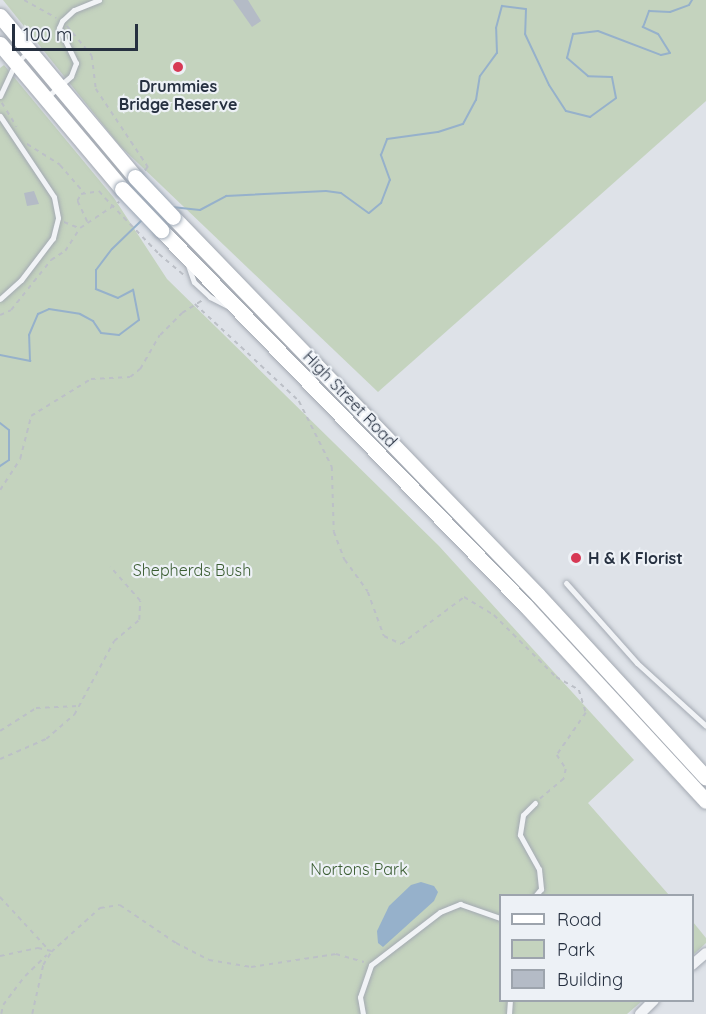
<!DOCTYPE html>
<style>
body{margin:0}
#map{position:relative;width:706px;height:1014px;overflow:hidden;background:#dee2e8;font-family:Quicksand,sans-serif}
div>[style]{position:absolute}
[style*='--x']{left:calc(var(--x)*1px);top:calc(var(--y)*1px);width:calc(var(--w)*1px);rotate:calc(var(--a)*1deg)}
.green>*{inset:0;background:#c4d3be}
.water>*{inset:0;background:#96b1cb}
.stream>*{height:2px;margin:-1px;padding:0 1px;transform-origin:1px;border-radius:1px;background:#96b1cb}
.building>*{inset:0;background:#b4bbc6}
.path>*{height:1.5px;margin-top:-0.75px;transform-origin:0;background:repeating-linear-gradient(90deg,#bcc0c7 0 4.5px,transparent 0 9px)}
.roads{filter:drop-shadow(0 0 2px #a3a9b2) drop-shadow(0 0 2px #a3a9b2)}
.lane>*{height:5px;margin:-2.5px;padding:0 2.5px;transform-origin:2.5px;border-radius:2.5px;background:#f1f3f6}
.street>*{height:10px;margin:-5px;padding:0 5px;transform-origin:5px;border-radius:5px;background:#f1f3f6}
.primary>*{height:15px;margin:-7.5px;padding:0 7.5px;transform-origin:7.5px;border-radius:7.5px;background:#fff}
.path-bridge>*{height:1.5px;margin-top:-0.75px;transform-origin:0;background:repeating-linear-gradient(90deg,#bcc0c7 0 4.5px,transparent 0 9px)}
.bridges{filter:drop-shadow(0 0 2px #9ca7b5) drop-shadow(0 0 2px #9ca7b5)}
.primary-bridge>*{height:15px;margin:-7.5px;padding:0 7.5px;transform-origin:7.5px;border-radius:7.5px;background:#fff}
.dots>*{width:16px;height:16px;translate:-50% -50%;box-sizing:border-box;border:3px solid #edf1f6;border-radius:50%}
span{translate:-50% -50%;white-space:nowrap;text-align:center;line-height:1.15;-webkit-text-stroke:4.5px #edf1f6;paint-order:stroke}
.poi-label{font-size:16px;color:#263040;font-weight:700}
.left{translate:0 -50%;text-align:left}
.street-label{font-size:16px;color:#263040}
.park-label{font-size:16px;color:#3b5d32}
.legend{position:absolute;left:499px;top:894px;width:195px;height:108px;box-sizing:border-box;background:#edf1f6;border:2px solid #9da4ad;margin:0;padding:8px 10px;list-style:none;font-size:18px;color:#263040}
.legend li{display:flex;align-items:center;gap:12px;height:30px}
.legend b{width:30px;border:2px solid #9da4ad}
.scale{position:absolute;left:12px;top:24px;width:126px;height:27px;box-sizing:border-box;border:3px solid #263040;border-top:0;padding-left:8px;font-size:18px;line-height:21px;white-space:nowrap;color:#263040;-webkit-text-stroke:4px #edf1f6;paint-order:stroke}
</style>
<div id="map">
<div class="green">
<i style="clip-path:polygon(3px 0,706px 0,706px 101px,378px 392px,120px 146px)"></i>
<i style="clip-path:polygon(4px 65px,114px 198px,167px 279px,439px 546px,634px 760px,588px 803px,669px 895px,500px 896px,500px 1000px,642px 1001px,627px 1014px,0 1014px,0 68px)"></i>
<i style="clip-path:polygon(693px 922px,706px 938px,706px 943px,693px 955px)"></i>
</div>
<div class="water">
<i style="clip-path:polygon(421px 882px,434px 886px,438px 892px,434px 901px,383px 947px,378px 943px,377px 931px,389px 906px,411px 885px)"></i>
</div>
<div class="stream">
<i style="--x:172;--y:207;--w:28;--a:6"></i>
<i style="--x:200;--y:210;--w:30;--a:-28"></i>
<i style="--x:226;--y:196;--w:100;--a:-2.9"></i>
<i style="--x:326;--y:191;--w:15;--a:8"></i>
<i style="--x:341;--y:193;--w:34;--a:36"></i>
<i style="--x:369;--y:213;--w:16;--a:-40"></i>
<i style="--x:381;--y:203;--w:25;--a:-69"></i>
<i style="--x:390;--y:180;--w:27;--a:-110"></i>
<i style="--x:381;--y:155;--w:17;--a:-69"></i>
<i style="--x:387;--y:139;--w:51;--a:-7.8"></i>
<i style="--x:438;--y:132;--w:26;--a:-18"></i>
<i style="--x:463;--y:124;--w:27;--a:-62"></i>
<i style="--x:476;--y:100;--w:24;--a:-81"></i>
<i style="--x:480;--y:76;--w:29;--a:-54"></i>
<i style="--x:497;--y:53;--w:25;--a:-92"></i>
<i style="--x:496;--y:28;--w:23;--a:-75"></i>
<i style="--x:502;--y:6;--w:24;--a:7"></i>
<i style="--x:526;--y:9;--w:25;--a:92"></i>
<i style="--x:525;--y:34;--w:56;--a:64.8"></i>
<i style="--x:549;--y:85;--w:31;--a:57"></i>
<i style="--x:566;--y:111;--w:25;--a:14"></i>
<i style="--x:590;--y:117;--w:32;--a:-36"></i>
<i style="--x:616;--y:98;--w:21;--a:-101"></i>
<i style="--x:612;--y:77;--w:24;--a:-178"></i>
<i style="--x:588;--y:76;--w:28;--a:-139"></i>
<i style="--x:567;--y:58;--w:25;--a:-76"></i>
<i style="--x:573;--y:34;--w:25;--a:-7"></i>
<i style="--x:598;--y:31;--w:67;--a:20.9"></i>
<i style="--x:661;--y:55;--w:9;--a:-13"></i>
<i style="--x:670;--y:53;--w:22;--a:-122"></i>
<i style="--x:658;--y:34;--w:17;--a:-155"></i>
<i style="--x:643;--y:27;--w:5;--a:-68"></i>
<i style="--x:645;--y:22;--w:12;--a:-70"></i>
<i style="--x:649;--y:11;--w:21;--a:3"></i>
<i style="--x:670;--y:12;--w:20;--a:-20"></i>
<i style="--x:689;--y:5;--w:6;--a:-59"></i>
<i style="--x:0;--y:355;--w:31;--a:11"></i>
<i style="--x:30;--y:361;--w:26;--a:-92"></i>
<i style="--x:29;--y:335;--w:23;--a:-67"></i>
<i style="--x:38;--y:314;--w:12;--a:-24"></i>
<i style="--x:49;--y:309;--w:31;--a:9"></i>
<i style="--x:80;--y:314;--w:15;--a:28"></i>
<i style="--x:93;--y:321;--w:14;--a:56"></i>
<i style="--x:101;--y:333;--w:18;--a:6"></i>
<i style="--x:119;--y:335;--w:25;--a:-37"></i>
<i style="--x:139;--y:320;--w:31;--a:-101"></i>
<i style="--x:133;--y:290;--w:17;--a:152"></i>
<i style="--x:118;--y:298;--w:24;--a:-158"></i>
<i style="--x:96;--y:289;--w:19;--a:-90"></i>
<i style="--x:96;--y:270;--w:26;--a:-53"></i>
<i style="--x:112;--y:249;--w:42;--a:-44"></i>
<i style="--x:0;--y:423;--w:11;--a:38"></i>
<i style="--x:9;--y:430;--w:30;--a:90"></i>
<i style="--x:9;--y:460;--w:11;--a:146"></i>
</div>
<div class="building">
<i style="clip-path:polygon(233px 0,248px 0,261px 21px,252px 27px)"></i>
<i style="clip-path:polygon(34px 191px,39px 204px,27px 206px,24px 193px)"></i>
</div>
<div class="path">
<i style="--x:24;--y:0;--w:37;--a:29"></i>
<i style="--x:67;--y:26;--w:39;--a:50"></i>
<i style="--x:92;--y:56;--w:33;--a:83"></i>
<i style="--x:96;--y:89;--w:94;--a:56.3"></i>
<i style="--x:148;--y:167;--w:5;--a:127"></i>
<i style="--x:2;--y:103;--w:28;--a:58"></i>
<i style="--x:27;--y:144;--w:39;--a:32"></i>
<i style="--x:60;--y:165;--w:37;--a:49"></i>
<i style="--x:64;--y:222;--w:16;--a:22"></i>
<i style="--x:87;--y:222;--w:23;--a:-115"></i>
<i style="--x:77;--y:201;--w:8;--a:-60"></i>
<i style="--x:81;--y:194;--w:18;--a:-9"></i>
<i style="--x:99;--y:191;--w:9;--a:49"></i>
<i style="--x:159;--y:254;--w:33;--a:40"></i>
<i style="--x:195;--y:304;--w:142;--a:43"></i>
<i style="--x:299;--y:401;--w:74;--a:63.4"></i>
<i style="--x:332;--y:467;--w:65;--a:88.2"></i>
<i style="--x:334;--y:532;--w:30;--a:69"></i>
<i style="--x:345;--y:560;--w:39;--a:54"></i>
<i style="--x:368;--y:592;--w:47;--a:70"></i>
<i style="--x:384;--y:636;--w:19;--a:25"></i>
<i style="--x:401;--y:644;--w:79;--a:-36.7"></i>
<i style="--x:464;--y:597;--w:35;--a:31"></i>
<i style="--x:494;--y:615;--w:88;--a:45"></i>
<i style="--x:556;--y:677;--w:26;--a:29"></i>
<i style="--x:579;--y:690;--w:24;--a:73"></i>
<i style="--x:586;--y:713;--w:51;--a:124.6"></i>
<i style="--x:557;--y:755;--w:17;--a:57"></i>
<i style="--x:566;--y:769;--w:10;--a:101"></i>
<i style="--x:564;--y:779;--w:31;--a:140"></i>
<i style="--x:0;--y:315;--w:12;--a:-24"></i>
<i style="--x:11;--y:310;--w:64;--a:-51.3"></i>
<i style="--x:51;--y:260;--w:17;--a:-33"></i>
<i style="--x:65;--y:251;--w:27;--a:-57"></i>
<i style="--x:80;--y:228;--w:47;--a:-33.7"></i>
<i style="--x:0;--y:490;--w:37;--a:-57"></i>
<i style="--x:20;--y:459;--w:44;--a:-75.7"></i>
<i style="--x:31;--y:416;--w:70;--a:-31.7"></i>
<i style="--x:91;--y:379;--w:39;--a:-3"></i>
<i style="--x:130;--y:377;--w:13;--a:-39"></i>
<i style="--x:140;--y:369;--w:39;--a:-60"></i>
<i style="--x:160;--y:335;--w:31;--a:-45"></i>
<i style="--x:182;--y:313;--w:25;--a:-32"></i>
<i style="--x:0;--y:731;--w:43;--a:-32.6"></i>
<i style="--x:36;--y:708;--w:42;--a:-2.7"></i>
<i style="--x:0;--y:759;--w:50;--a:-23.5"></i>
<i style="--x:46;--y:739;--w:37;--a:-41"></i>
<i style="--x:74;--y:715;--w:84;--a:-61.6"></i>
<i style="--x:114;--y:641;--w:33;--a:-40"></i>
<i style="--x:139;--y:620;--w:19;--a:-87"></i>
<i style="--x:140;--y:601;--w:45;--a:-131.4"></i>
<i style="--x:0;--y:897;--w:69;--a:47.3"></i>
<i style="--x:0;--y:956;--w:39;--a:-12"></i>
<i style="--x:38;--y:948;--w:14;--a:12"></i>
<i style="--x:1;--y:1014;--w:9;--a:-77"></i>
<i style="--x:3;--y:1005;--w:36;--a:-53"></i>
<i style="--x:25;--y:976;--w:30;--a:-44"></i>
<i style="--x:32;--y:1014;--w:50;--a:-77.3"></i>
<i style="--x:43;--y:965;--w:15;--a:-58"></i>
<i style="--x:51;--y:952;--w:66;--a:-41.9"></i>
<i style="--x:100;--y:908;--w:20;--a:-9"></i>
<i style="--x:120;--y:905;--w:68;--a:34.2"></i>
<i style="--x:176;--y:943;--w:37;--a:27"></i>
<i style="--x:209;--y:960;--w:43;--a:9.5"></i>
<i style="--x:251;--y:967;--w:86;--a:-8.7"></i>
<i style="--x:336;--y:954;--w:29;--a:16"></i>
</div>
<div class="roads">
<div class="lane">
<i style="--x:0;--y:96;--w:35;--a:-65"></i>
<i style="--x:15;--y:64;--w:18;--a:-43"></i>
<i style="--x:47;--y:97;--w:32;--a:-41"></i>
<i style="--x:71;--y:76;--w:14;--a:-69"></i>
<i style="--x:76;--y:63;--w:39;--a:-116"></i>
<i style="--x:59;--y:28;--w:8;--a:-67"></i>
<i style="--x:62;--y:21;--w:16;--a:-43"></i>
<i style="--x:74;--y:10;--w:27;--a:-22"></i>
<i style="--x:0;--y:116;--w:97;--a:56.3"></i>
<i style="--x:54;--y:197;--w:21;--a:79"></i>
<i style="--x:58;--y:218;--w:21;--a:104"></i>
<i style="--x:53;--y:238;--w:53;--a:127.3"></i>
<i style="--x:21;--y:280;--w:28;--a:138"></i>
<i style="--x:188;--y:265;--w:18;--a:71"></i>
<i style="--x:194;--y:282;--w:22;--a:43"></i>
<i style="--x:210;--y:297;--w:22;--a:27"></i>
<i style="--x:566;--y:583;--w:107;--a:48.4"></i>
<i style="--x:637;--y:663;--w:93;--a:42.4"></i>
<i style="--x:535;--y:803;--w:17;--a:135"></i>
<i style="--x:523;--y:815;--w:20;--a:99"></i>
<i style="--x:520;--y:835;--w:39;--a:61"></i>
<i style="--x:539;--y:869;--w:20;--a:84"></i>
<i style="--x:541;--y:889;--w:9;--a:131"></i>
<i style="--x:363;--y:1014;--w:17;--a:-100"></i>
<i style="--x:360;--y:997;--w:34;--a:-71"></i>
<i style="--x:371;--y:965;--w:87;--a:-37.5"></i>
<i style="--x:440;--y:912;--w:22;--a:-22"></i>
<i style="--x:460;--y:904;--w:42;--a:19.3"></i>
<i style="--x:509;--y:1014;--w:14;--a:-86"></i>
</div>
<div class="street">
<i style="--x:692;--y:965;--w:18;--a:-41"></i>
<i style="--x:640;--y:1014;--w:20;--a:-45"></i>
</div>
<div class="primary">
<i style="--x:0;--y:16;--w:210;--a:50"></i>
<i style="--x:0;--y:44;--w:189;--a:49.9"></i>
<i style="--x:173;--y:217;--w:525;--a:46"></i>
<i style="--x:538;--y:595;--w:248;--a:47.4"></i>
<i style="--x:161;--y:230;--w:524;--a:45.85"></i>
<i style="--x:526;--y:606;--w:265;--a:47.3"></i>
</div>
</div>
<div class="path-bridge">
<i style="--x:105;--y:198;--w:78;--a:46"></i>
</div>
<div class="bridges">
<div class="primary-bridge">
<i style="--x:135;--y:177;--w:55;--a:46.5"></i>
<i style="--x:122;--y:189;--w:57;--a:46.4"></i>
</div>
</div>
<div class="dots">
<i style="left:178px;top:67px;background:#d73955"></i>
<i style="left:576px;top:558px;background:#d73955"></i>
</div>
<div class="poi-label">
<span style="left:178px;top:95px">Drummies<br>Bridge Reserve</span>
<span class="left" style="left:588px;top:558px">H &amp; K Florist</span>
</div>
<div class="street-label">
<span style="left:350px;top:399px;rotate:46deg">High Street Road</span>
</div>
<div class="park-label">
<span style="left:192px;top:570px">Shepherds Bush</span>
<span style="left:359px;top:869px">Nortons Park</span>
</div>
<ul class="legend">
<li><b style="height:8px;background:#fff"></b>Road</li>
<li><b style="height:16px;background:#c4d3be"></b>Park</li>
<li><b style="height:16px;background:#b4bbc6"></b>Building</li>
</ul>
<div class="scale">100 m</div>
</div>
